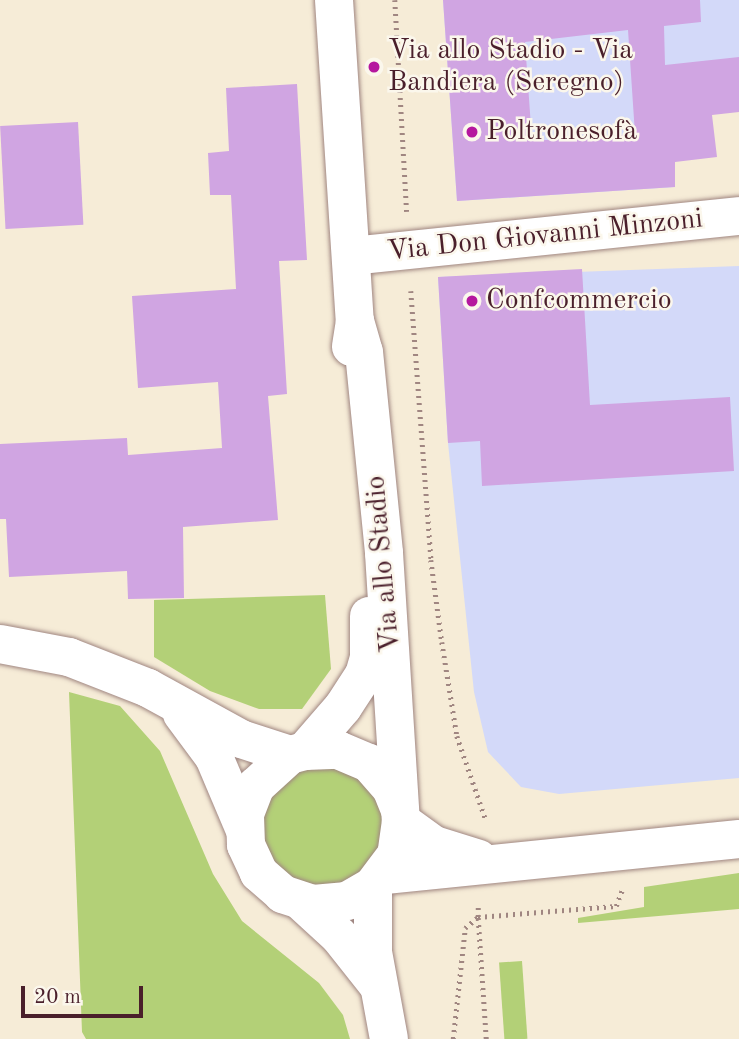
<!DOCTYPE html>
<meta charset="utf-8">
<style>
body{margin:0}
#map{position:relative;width:739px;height:1039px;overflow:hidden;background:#f6ecd7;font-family:"Old Standard TT",serif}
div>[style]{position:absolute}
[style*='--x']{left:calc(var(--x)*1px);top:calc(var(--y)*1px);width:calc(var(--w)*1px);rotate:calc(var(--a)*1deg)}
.built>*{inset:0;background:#d3d9f9}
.green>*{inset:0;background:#b3d077;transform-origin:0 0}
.round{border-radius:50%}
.building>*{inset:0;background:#d0a5e2;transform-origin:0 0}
.path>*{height:4.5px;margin-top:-2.25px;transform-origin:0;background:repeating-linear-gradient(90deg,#a08681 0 2px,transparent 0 7px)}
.roads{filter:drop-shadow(0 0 2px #a08681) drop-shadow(0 0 2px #a08681)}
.minor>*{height:38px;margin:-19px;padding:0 19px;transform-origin:19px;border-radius:19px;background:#fff}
.major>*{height:38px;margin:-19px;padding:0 19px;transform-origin:19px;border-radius:19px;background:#fff}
.dots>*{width:19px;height:19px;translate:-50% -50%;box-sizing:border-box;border:4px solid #fbf7ec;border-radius:50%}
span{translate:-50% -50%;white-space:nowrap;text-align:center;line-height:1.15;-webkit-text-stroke:5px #fbf7ec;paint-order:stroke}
.poi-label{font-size:28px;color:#4a1f2b}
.left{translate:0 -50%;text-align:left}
.street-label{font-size:28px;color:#4a1f2b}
.scale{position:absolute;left:21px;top:986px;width:122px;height:32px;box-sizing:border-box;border:4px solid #4a1f2b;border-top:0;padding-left:9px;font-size:21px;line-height:24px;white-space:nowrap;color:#4a1f2b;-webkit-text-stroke:5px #fbf7ec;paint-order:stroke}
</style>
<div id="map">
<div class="built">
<i style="clip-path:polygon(443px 0,739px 0,739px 57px,675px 162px,675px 187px,457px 201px)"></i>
<i style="clip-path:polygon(739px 266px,739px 778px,559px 794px,521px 787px,488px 752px,474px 692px,448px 443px,438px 277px)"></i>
</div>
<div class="green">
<i style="clip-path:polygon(325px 595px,331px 669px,302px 709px,259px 709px,210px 691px,154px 657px,154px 600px)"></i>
<i style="clip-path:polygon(69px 692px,120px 706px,160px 751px,213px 874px,242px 921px,319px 983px,343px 1015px,350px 1039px,86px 1039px,82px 1032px)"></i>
<i class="round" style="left:263px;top:767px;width:120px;height:120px"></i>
<i style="clip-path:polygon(739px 873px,739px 909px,578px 923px,578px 918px,644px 907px,644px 887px)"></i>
<i style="left:522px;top:961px;width:78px;height:23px;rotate:86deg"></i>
</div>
<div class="building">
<i style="clip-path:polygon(evenodd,443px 0,700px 0,701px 22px,664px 26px,665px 65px,739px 57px,739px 112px,712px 115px,717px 157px,675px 162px,675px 187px,457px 201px,443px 0,628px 30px,635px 134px,532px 141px,525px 42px,628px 30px)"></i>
<i style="clip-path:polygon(297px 84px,307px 260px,279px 261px,287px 394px,268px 396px,278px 520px,183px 527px,184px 598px,128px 599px,127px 571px,9px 577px,6px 519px,0 519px,0 444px,127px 438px,128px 455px,222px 448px,218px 382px,138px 388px,132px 296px,236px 289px,231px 195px,210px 195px,208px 153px,229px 151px,226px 88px)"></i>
<i style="left:78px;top:122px;width:103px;height:78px;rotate:87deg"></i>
<i style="clip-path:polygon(582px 269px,590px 405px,730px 397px,734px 471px,482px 486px,480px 441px,448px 443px,438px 277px)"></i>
</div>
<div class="path">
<i style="--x:395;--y:0;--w:212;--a:86.8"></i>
<i style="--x:411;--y:291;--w:270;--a:85.7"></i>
<i style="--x:431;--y:560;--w:83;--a:82.4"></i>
<i style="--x:442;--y:642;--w:95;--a:80.9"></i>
<i style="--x:457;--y:736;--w:89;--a:71"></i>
<i style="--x:453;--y:1039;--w:112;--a:-83.8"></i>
<i style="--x:465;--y:928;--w:17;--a:-40"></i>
<i style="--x:478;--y:917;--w:12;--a:-90"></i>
<i style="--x:486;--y:1039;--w:122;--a:-93.8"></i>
<i style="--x:478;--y:917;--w:138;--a:-4.6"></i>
<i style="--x:616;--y:906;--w:17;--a:-69"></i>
</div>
<div class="roads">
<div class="minor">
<i style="--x:352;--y:256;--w:389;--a:-5.9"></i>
<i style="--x:0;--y:644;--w:70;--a:10.7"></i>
<i style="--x:69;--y:657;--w:85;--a:21.4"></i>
<i style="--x:148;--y:688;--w:106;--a:28.7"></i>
<i style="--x:241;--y:739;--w:52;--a:18.1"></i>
<i style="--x:182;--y:714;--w:54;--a:53.3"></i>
<i style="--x:214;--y:757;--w:77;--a:67.1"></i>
<i style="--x:401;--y:821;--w:41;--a:36"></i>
<i style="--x:434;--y:845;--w:47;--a:17.3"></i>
<i style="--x:385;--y:875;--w:356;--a:-5.8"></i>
</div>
<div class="major">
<i style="--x:334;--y:0;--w:322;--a:86.3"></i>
<i style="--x:355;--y:321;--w:26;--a:99"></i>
<i style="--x:355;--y:321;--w:32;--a:74"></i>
<i style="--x:364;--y:352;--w:202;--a:84.3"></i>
<i style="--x:384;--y:553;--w:269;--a:86.4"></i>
<i style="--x:401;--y:821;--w:34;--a:98"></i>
<i style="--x:396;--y:855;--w:39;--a:127"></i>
<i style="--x:373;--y:886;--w:30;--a:150"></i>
<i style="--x:347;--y:901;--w:34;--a:175"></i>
<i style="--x:313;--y:904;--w:32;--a:-162"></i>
<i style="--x:283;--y:894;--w:32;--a:-139"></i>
<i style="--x:259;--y:873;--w:31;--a:-115"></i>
<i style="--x:246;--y:845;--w:31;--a:-92"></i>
<i style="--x:245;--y:814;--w:30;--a:-69"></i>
<i style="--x:256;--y:786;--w:46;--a:-42.4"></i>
<i style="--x:290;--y:755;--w:16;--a:-15"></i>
<i style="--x:305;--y:751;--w:33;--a:-2"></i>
<i style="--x:338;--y:750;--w:34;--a:23"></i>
<i style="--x:369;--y:763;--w:33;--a:49"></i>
<i style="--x:391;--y:788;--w:22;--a:68"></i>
<i style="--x:305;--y:751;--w:58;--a:-49.2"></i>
<i style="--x:343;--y:707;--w:38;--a:-57"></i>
<i style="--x:364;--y:675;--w:19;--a:-74"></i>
<i style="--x:369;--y:657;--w:41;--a:-90"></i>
<i style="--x:373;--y:886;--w:66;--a:90"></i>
<i style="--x:373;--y:952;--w:88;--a:79.6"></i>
<i style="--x:302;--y:902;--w:50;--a:42.6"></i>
<i style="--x:339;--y:936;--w:63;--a:51.5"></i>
</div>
</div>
<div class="dots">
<i style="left:374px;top:67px;background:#b5179e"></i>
<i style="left:472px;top:132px;background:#b5179e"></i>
<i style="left:472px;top:301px;background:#b5179e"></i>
</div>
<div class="poi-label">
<span class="left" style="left:388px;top:67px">Via allo Stadio - Via<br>Bandiera (Seregno)</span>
<span class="left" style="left:486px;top:132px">Poltronesofà</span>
<span class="left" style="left:486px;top:301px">Confcommercio</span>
</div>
<div class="street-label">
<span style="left:545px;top:236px;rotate:-6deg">Via Don Giovanni Minzoni</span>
<span style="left:384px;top:564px;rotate:-95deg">Via allo Stadio</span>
</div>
<div class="scale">20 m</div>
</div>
